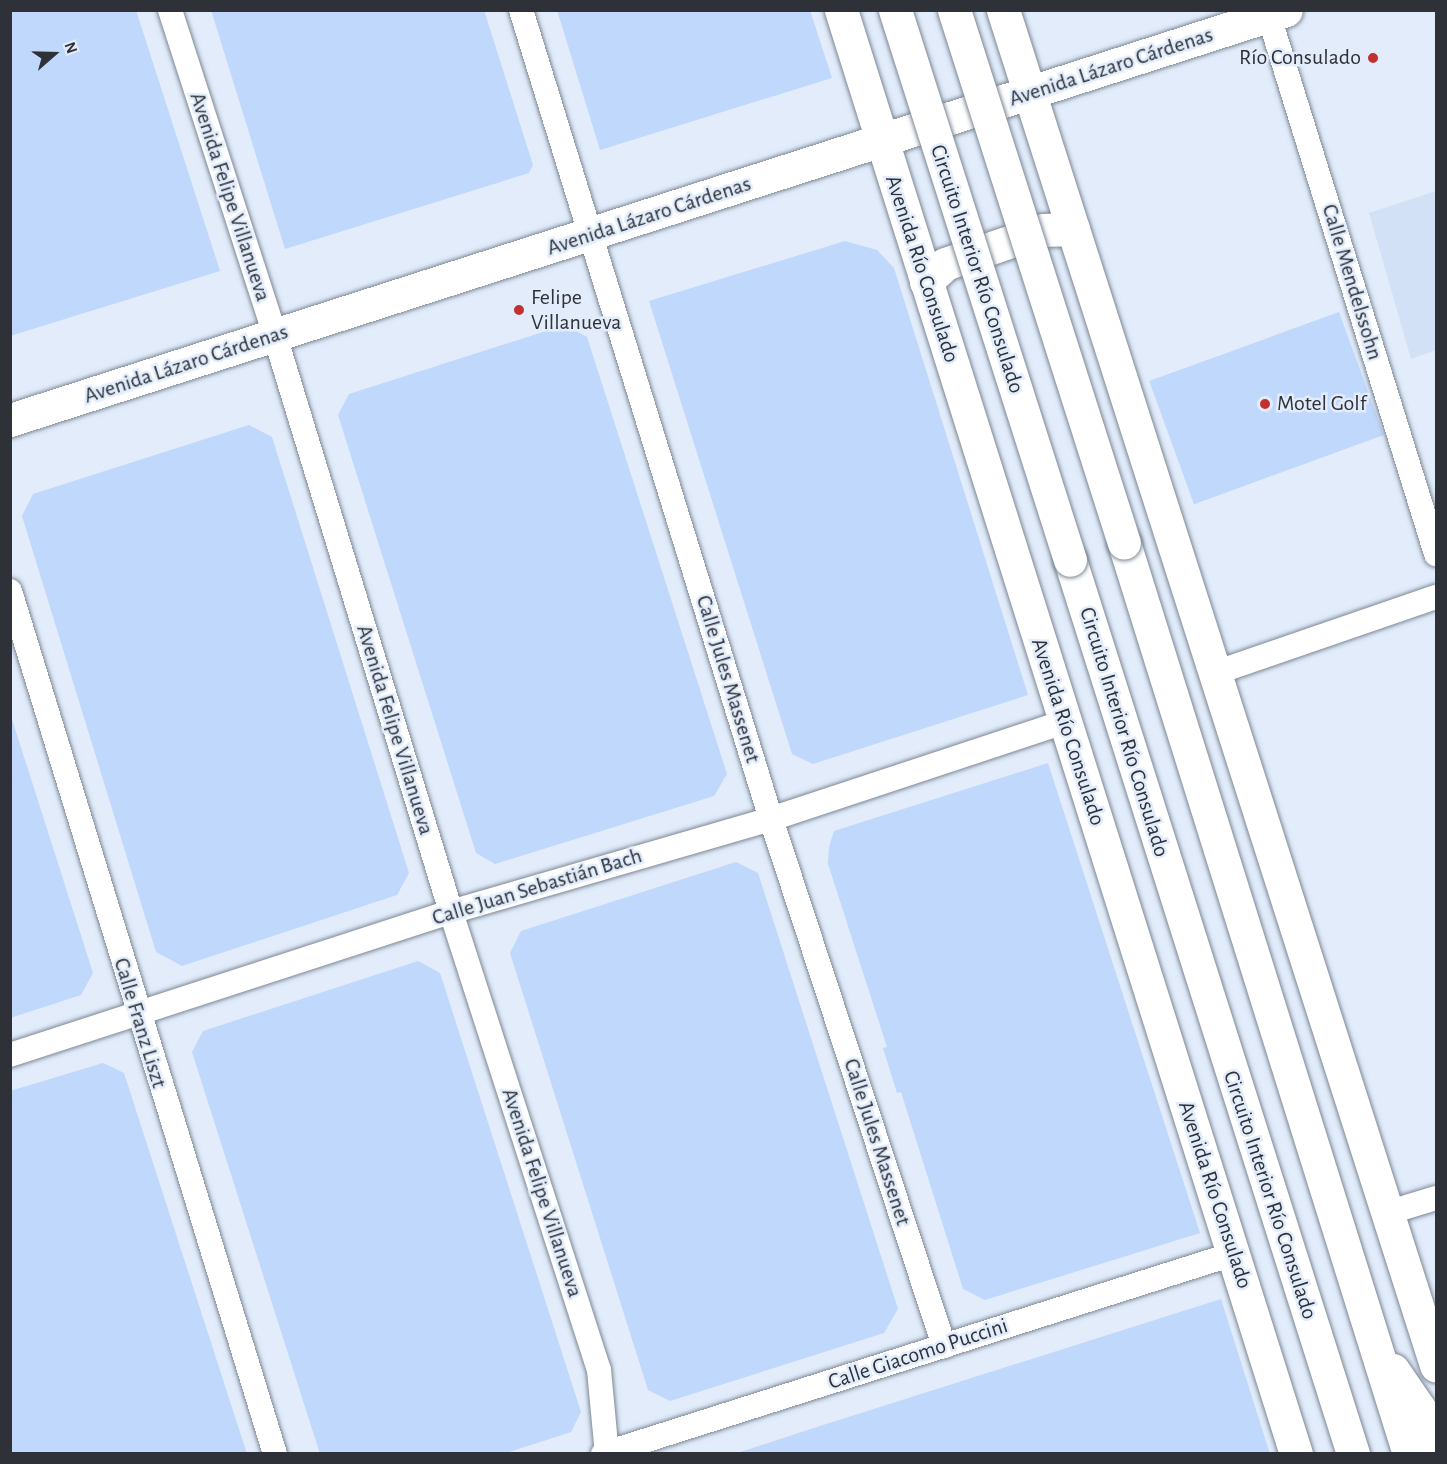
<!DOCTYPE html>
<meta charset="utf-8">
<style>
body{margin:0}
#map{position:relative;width:1447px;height:1464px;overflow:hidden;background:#e2ecfb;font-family:"Alegreya Sans",sans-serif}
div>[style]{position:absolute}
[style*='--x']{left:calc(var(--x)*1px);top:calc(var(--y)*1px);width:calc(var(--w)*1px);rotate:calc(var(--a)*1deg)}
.built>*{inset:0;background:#d2e1f6}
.building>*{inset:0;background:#bfd8fb;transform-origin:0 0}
.roads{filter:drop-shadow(0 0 2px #7d8794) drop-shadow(0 0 2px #7d8794)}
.street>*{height:24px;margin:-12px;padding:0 12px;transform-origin:12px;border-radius:12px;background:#fff}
.secondary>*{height:33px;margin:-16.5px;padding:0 16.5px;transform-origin:16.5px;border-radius:16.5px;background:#fff}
.primary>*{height:33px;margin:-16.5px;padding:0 16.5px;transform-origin:16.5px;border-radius:16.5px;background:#fff}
.highway>*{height:33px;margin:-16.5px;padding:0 16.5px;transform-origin:16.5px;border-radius:16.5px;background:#fff}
.bridges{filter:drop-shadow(0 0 2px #7d8794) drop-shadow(0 0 2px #7d8794)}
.highway-bridge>*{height:33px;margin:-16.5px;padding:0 16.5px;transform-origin:16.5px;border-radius:16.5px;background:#fff}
.dots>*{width:16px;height:16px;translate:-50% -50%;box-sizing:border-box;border:3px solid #e2ecfb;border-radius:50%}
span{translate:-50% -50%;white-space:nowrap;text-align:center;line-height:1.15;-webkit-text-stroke:5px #e2ecfb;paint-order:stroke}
.poi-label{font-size:22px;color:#2e3238}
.right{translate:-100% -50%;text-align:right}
.left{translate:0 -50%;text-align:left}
.street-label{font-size:22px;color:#2e3238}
.frame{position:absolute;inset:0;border:12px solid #2e3238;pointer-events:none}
.north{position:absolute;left:24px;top:24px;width:60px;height:60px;-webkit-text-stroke:4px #e2ecfb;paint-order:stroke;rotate:70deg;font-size:16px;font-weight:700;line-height:24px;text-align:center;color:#2e3238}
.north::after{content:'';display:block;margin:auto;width:21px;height:27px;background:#2e3238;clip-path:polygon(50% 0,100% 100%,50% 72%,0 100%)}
</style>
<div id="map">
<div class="built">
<i style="clip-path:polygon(1436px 191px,1436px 350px,1411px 359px,1369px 213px)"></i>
</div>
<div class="building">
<i style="clip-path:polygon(10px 10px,136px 10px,220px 271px,10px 336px)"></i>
<i style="clip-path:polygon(211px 10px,484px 10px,533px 165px,529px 173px,285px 249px)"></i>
<i style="clip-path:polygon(557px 10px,810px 10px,832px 78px,600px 150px)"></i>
<i style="clip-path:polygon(845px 241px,877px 250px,894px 268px,1028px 695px,813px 764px,792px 754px,649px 301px)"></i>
<i style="left:1339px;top:312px;width:131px;height:202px;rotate:70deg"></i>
<i style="clip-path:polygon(565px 325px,587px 337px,727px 774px,714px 796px,495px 864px,476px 853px,338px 415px,349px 394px)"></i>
<i style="clip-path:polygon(249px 425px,272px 437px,409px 873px,397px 895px,182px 966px,156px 952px,22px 516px,33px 494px)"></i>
<i style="clip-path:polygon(10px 713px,93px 973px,81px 995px,10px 1018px)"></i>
<i style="clip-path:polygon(1048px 763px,1200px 1233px,985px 1300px,963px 1289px,901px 1092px,897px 1093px,883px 1048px,887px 1047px,828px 864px,829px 847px,834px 831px)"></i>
<i style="clip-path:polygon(736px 862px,758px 873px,898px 1309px,884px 1333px,670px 1401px,648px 1390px,510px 953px,521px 931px)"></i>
<i style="clip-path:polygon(418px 961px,440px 973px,581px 1412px,571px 1432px,503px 1454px,320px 1454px,192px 1052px,203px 1031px)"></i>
<i style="clip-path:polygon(103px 1063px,124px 1073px,247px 1454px,10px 1454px,10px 1091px)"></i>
<i style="clip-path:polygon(1221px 1299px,1270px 1454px,734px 1454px,820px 1426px)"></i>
</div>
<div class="roads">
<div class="street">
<i style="--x:170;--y:10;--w:342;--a:72.1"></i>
<i style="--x:275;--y:336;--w:602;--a:73.01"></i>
<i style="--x:451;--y:912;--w:481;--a:72.1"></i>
<i style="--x:599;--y:1370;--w:84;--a:84.6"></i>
<i style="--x:521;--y:10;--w:847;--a:72.83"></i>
<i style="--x:771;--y:819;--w:555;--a:71.83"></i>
<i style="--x:1267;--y:10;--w:570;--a:72.74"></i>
<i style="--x:10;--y:591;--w:903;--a:72.93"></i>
<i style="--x:1215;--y:673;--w:234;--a:-19"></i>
<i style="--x:10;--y:1055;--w:464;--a:-18"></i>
<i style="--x:451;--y:912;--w:333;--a:-16.2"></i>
<i style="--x:771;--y:819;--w:310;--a:-18.3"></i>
<i style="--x:1387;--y:1213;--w:51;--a:-17"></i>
<i style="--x:603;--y:1454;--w:661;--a:-17.61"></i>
</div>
<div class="secondary">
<i style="--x:841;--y:10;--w:1514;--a:72.51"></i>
<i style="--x:1003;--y:10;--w:1423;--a:72.28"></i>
<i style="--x:926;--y:282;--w:26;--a:-43"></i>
<i style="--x:945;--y:264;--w:104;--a:-19.1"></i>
<i style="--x:1043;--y:230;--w:30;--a:-2"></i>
</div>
<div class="primary">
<i style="--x:10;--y:420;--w:1340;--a:-17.81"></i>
</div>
<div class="highway">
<i style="--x:1124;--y:543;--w:955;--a:72.63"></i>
<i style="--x:1070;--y:560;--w:938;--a:72.43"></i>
<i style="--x:1393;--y:1370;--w:46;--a:55.6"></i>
<i style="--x:1419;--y:1408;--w:49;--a:69.7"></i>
</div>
</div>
<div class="bridges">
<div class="highway-bridge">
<i style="--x:895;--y:10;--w:577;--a:72.35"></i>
<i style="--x:954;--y:10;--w:559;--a:72.31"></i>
</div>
</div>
<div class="dots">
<i style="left:1373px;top:58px;background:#c1322f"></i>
<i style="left:519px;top:310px;background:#c1322f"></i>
<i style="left:1265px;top:404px;background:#c1322f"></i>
</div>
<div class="poi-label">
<span class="right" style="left:1361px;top:58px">Río Consulado</span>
<span class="left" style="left:531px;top:310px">Felipe<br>Villanueva</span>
<span class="left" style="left:1277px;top:404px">Motel Golf</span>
</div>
<div class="street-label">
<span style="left:1111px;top:67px;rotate:-18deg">Avenida Lázaro Cárdenas</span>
<span style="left:230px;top:197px;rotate:72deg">Avenida Felipe Villanueva</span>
<span style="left:649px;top:216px;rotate:-18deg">Avenida Lázaro Cárdenas</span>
<span style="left:922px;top:269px;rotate:72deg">Avenida Río Consulado</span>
<span style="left:977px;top:269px;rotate:72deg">Circuito Interior Río Consulado</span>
<span style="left:1352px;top:282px;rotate:73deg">Calle Mendelssohn</span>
<span style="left:186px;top:364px;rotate:-18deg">Avenida Lázaro Cárdenas</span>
<span style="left:728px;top:679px;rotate:73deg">Calle Jules Massenet</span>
<span style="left:395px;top:730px;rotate:73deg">Avenida Felipe Villanueva</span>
<span style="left:1068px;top:732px;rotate:72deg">Avenida Río Consulado</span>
<span style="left:1124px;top:732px;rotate:73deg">Circuito Interior Río Consulado</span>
<span style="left:537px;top:887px;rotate:-17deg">Calle Juan Sebastián Bach</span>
<span style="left:140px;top:1023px;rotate:73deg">Calle Franz Liszt</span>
<span style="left:877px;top:1142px;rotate:72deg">Calle Jules Massenet</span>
<span style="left:542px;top:1193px;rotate:72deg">Avenida Felipe Villanueva</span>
<span style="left:1215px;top:1195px;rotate:72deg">Avenida Río Consulado</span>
<span style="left:1270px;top:1195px;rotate:72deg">Circuito Interior Río Consulado</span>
<span style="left:918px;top:1354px;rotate:-18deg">Calle Giacomo Puccini</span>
</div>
<div class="frame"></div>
<div class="north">N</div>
</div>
